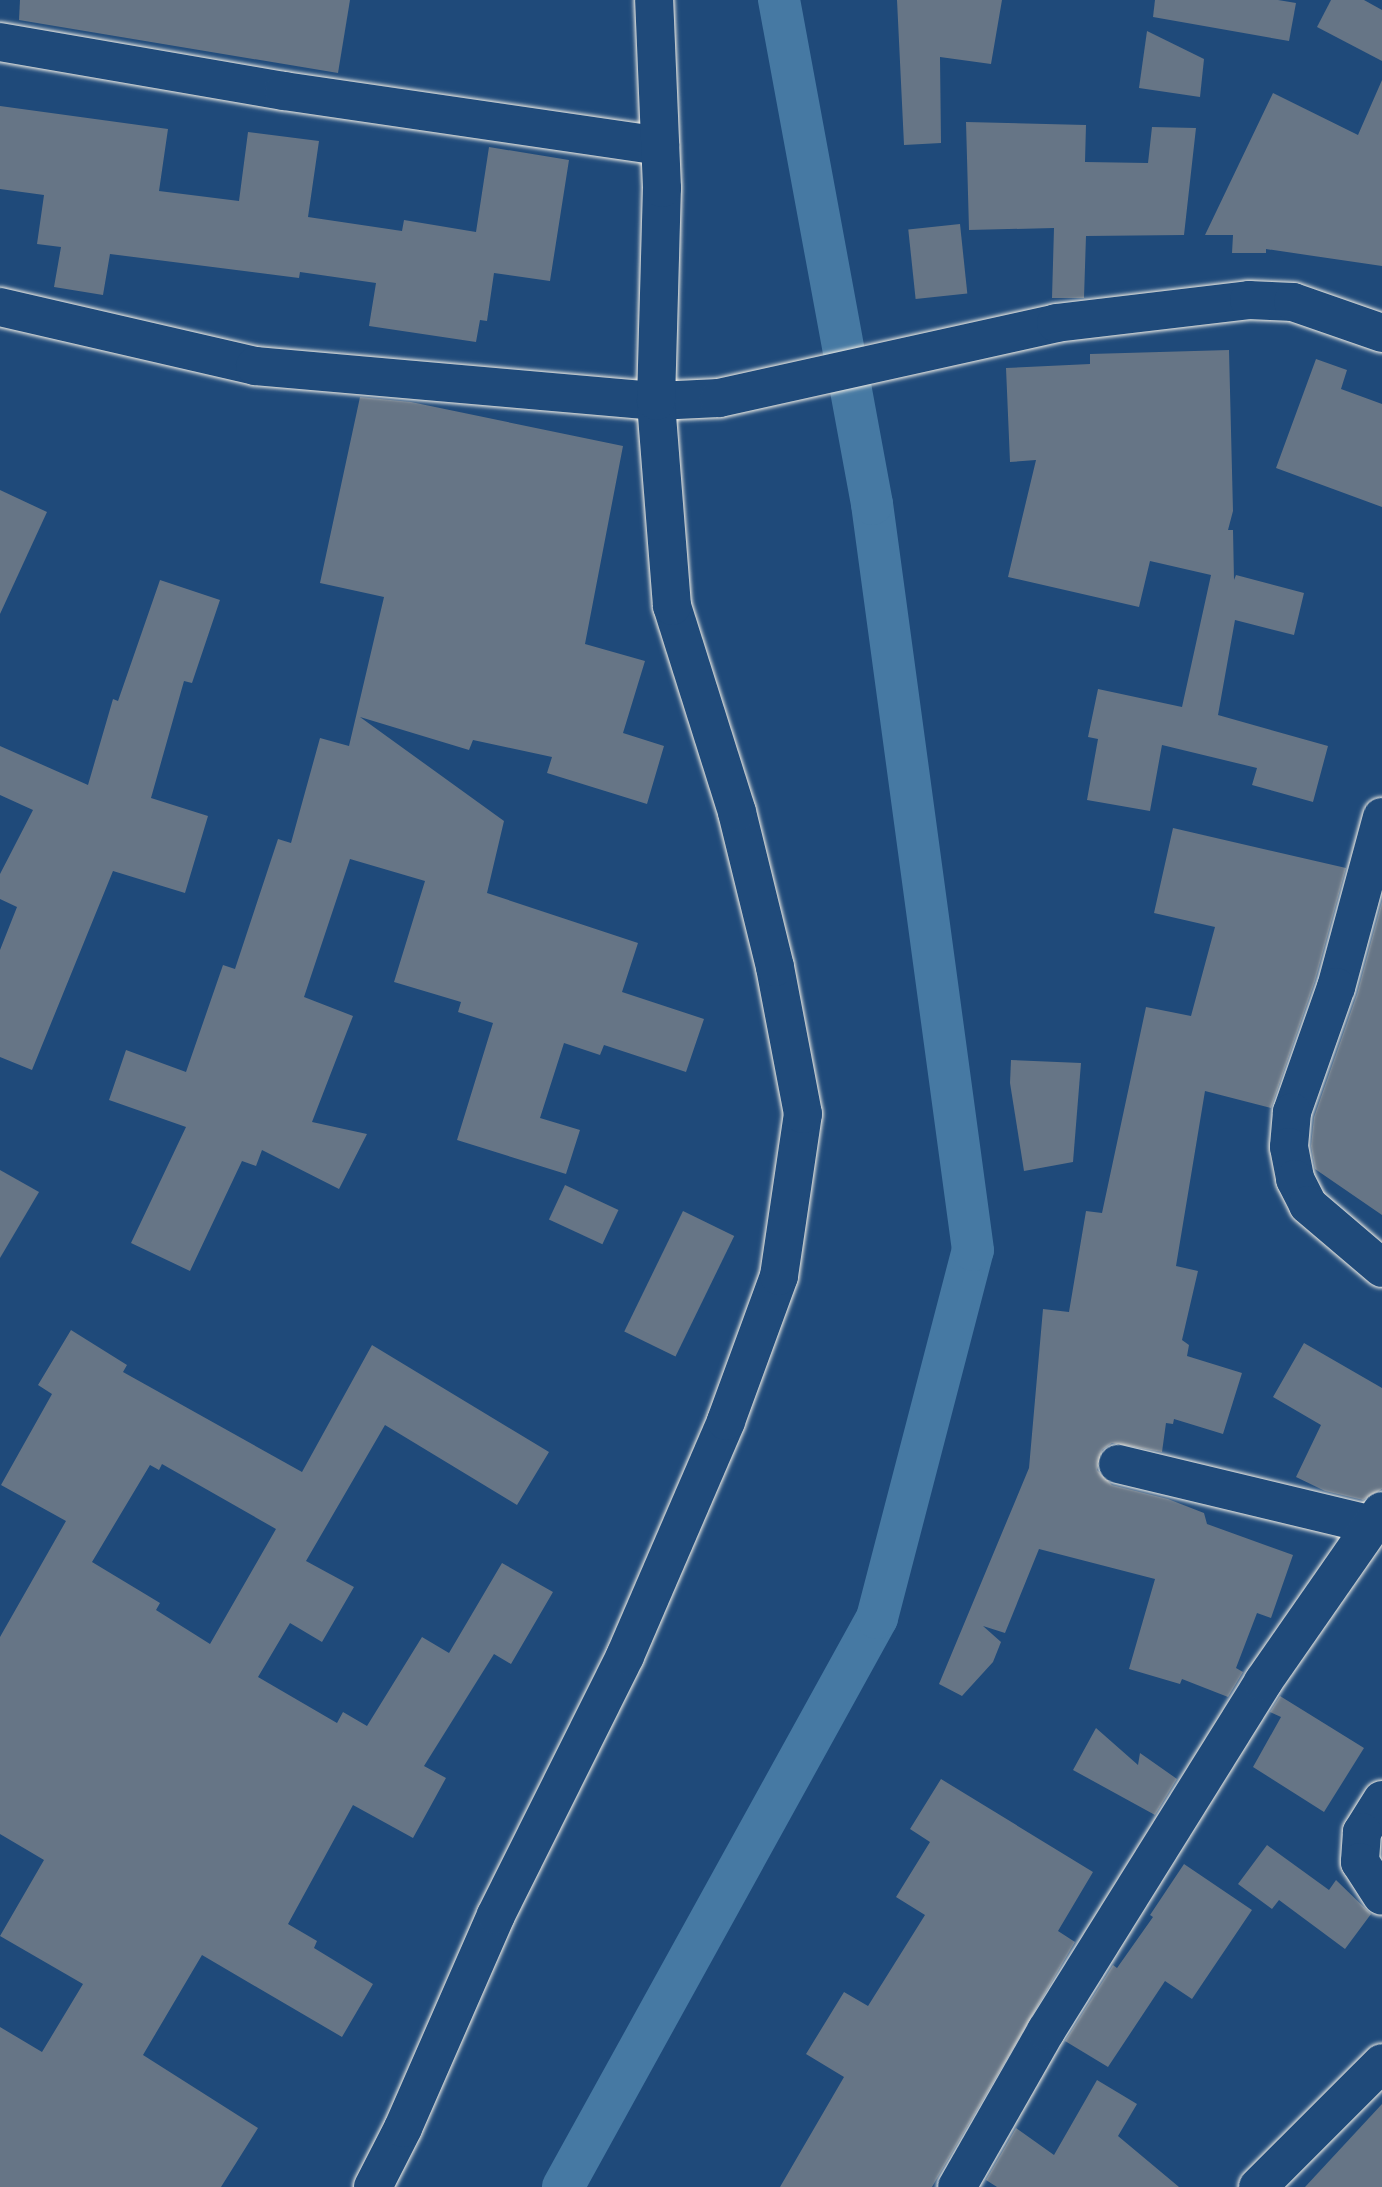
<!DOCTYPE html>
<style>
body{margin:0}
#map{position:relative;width:1382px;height:2187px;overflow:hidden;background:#1f4a7a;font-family:"Indie Flower",sans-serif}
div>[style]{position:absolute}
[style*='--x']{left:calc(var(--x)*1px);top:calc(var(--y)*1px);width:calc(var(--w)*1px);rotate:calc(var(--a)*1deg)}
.canal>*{height:42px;margin:-21px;padding:0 21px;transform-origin:21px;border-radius:21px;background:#4679a3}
.building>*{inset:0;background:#667586;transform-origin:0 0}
.roads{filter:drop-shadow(0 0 2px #f4f1e8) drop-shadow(0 0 2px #f4f1e8)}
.minor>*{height:38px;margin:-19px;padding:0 19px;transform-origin:19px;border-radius:19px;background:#1f4a7a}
.tertiary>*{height:38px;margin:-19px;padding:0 19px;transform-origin:19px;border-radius:19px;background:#1f4a7a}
span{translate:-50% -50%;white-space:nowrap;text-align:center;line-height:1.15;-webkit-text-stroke:6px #1f4a7a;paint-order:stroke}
</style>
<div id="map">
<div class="canal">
<i style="--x:563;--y:2187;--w:650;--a:-61.11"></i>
<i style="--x:877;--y:1618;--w:380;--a:-75.4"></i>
<i style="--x:973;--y:1250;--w:753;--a:-97.71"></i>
<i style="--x:872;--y:504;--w:513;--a:-100.45"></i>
</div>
<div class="building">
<i style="clip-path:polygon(20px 0,350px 0,338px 73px,19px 20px)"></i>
<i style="clip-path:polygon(897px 0,1002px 0,991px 64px,940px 57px,941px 143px,904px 145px)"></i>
<i style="clip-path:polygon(1155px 0,1278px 0,1296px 3px,1289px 41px,1153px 17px)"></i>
<i style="clip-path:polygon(1331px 0,1364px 0,1382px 10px,1382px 61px,1317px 27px)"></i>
<i style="clip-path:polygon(1147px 31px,1204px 59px,1200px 97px,1139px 88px)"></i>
<i style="clip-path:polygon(1382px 80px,1382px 266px,1266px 249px,1266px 253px,1232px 253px,1233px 235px,1205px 235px,1273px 93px,1358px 135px)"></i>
<i style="clip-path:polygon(0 106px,168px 129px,159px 191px,239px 201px,248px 132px,319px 141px,308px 217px,402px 231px,404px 220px,476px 232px,489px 147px,569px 160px,550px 281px,494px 273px,487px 321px,480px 320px,476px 342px,369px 326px,376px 283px,300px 272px,299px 278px,110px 254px,103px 295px,54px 287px,61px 247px,37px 244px,44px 195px,0 189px)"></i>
<i style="clip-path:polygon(966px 122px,1086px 125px,1085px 162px,1148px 163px,1152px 127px,1196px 128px,1184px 235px,1086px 236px,1084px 298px,1052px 298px,1054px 228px,969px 230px)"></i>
<i style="left:960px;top:224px;width:70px;height:52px;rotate:84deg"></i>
<i style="clip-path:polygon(1229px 350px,1233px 511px,1228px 530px,1233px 530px,1234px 580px,1236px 575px,1304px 593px,1294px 635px,1235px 620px,1218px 715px,1328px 746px,1313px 802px,1252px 785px,1257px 768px,1162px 745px,1150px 811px,1087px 800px,1098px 739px,1088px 737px,1098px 689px,1182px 707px,1211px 575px,1150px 561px,1139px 607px,1008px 577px,1036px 460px,1010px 462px,1006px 368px,1090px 364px,1090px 354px)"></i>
<i style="clip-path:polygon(1316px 359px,1347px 370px,1341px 389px,1382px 404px,1382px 507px,1276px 468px)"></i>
<i style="clip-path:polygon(360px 397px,411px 402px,623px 446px,585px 644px,645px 661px,623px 733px,664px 746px,647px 804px,547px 773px,552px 757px,473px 740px,469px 750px,360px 717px,504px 821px,487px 893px,638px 943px,622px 992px,704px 1019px,686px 1072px,604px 1045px,600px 1055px,564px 1043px,540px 1118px,580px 1130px,566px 1174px,457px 1140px,493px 1023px,458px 1012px,461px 1002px,394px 982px,425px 881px,350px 859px,304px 997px,353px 1016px,312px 1122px,367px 1134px,339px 1189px,262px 1150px,256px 1166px,242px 1161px,190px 1271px,131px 1243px,186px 1127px,109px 1100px,126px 1050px,186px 1072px,223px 965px,235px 969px,278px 839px,291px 843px,320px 738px,349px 746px,384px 597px,320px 583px)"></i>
<i style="clip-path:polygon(0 490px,47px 512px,0 614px)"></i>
<i style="clip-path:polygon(160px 580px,220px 600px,192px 683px,184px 681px,151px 798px,208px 816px,185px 893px,113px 871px,32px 1070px,0 1057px,0 950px,17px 907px,0 899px,0 874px,33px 810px,0 795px,0 746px,88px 785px,113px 699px,118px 701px)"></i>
<i style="clip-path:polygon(1173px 828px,1346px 868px,1315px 981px,1271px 1108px,1205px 1091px,1176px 1266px,1198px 1271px,1182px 1340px,1189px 1345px,1187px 1356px,1242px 1373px,1223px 1434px,1174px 1419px,1173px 1424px,1166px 1423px,1162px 1452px,1112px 1443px,1102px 1450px,1097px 1470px,1112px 1485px,1168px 1499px,1204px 1513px,1207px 1524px,1293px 1555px,1271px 1618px,1257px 1613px,1236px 1668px,1243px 1672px,1228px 1697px,1182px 1679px,1180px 1684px,1129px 1669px,1155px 1579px,1039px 1549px,1005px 1633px,983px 1626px,1001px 1642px,993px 1662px,962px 1696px,939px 1684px,1029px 1468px,1043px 1309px,1069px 1312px,1086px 1211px,1102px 1213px,1146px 1007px,1191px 1016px,1215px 927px,1154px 913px)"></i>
<i style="clip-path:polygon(1382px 901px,1382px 1215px,1315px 1169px,1311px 1146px,1314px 1117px,1357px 994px)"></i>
<i style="clip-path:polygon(1011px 1060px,1081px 1063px,1073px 1162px,1024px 1171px,1010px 1083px)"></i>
<i style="clip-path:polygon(0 1170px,39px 1192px,0 1258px)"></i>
<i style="left:565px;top:1185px;width:59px;height:38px;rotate:25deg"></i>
<i style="left:683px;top:1211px;width:57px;height:134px;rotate:26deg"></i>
<i style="clip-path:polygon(evenodd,71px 1330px,127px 1365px,123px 1372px,302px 1472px,372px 1345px,549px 1452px,517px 1505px,385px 1425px,306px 1561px,354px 1587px,322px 1642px,290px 1623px,258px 1677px,337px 1723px,343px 1712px,367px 1726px,422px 1637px,449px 1653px,502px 1563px,553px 1592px,511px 1664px,494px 1654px,424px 1766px,446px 1778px,413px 1838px,353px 1805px,288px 1924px,317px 1941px,314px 1948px,373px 1984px,342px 2037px,202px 1955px,143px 2055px,258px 2128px,221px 2187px,0 2187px,0 2027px,42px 2052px,83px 1984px,0 1936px,44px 1860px,0 1834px,0 1637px,66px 1521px,1px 1485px,52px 1394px,38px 1385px,71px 1330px,162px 1464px,276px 1529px,210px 1644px,156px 1610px,160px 1603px,92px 1562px,150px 1465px,159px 1470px,162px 1464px)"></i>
<i style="clip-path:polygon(1304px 1343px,1382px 1388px,1382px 1489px,1363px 1500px,1325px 1491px,1296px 1477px,1321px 1425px,1273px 1397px)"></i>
<i style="clip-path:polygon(1280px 1696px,1364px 1748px,1324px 1812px,1253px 1767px,1281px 1717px,1270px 1712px)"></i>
<i style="clip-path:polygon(1096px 1728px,1138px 1765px,1140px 1753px,1177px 1779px,1155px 1815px,1073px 1770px)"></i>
<i style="clip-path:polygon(941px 1779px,1093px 1872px,1058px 1931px,1075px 1942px,932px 2187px,780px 2187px,844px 2077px,806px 2054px,844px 1992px,868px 2006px,925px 1915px,896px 1897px,930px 1842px,910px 1829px)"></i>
<i style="clip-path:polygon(1267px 1845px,1329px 1890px,1336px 1880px,1371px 1914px,1345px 1949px,1279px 1900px,1272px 1909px,1238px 1884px)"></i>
<i style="clip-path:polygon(1184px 1864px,1252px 1910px,1192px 1999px,1165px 1981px,1108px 2067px,1065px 2041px,1113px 1965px,1117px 1968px,1153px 1917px,1150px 1915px)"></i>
<i style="clip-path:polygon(1097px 2080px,1137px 2104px,1118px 2136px,1179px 2187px,997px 2187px,986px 2180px,1016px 2128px,1054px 2155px)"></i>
<i style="clip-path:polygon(1382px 2104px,1382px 2187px,1305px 2187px)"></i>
</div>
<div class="roads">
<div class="minor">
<i style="--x:0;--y:42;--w:288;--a:9.8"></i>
<i style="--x:284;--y:91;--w:380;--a:8.3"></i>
<i style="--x:0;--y:307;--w:262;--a:13"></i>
<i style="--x:255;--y:366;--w:403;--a:5"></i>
<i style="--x:656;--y:401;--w:63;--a:-2.7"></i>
<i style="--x:719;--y:398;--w:345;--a:-12.5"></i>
<i style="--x:1056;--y:323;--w:194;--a:-6.8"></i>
<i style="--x:1249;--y:300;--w:44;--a:2.6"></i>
<i style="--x:1293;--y:302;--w:94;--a:19.2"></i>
<i style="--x:1382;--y:817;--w:176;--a:105.1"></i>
<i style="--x:1336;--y:987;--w:133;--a:109.4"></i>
<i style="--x:1292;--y:1112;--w:35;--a:95"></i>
<i style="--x:1289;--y:1147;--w:33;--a:79"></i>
<i style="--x:1295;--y:1179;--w:29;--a:63"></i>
<i style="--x:1308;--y:1205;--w:97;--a:40.4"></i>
<i style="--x:1118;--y:1464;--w:262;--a:13.5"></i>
<i style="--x:1382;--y:1800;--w:38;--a:122"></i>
<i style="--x:1362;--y:1832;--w:30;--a:94"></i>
<i style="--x:1360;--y:1862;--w:40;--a:57.1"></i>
<i style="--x:957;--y:2187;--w:180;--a:-60.3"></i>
<i style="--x:1046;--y:2031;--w:411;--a:-58.1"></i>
<i style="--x:1263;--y:1682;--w:208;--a:-55.2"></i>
<i style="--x:1258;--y:2187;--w:175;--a:-45"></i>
</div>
<div class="tertiary">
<i style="--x:373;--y:2187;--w:66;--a:-63"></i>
<i style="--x:403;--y:2128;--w:232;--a:-66.4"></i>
<i style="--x:496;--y:1915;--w:289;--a:-63.5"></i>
<i style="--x:625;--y:1656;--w:256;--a:-66.7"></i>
<i style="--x:726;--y:1421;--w:154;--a:-69.9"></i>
<i style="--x:779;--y:1276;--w:164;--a:-81.6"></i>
<i style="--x:803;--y:1114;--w:150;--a:-100.8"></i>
<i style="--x:775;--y:967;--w:160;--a:-103.8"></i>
<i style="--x:737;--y:812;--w:216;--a:-107.5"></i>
<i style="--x:672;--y:606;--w:206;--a:-94.5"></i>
<i style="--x:656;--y:401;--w:213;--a:-88.4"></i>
<i style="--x:662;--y:188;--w:188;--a:-92.4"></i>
</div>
</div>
</div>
